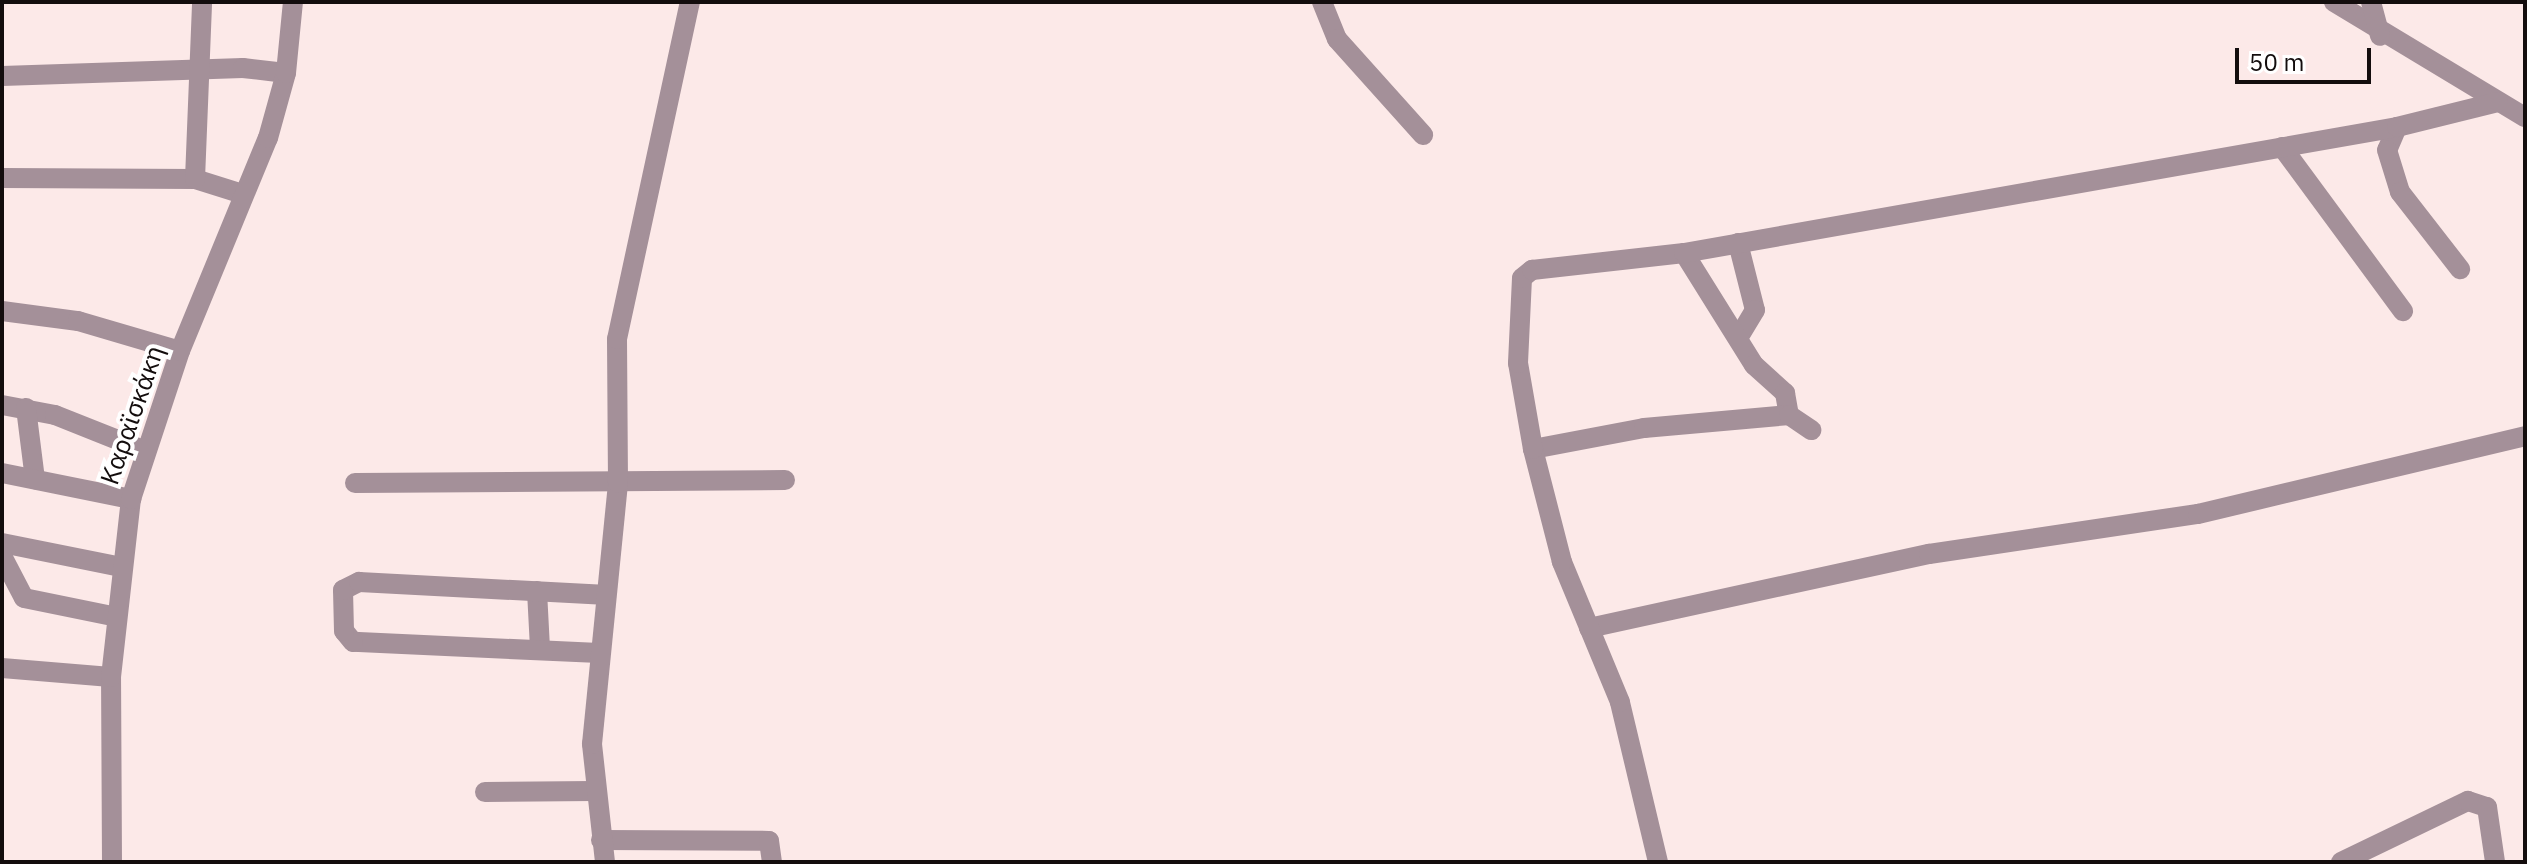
<!DOCTYPE html>
<meta charset="utf-8">
<style>
body{margin:0}
#map{position:relative;width:2527px;height:864px;overflow:hidden;background:#fce9e8;font-family:"IBM Plex Sans",sans-serif}
div>[style]{position:absolute}
[style*='--x']{left:calc(var(--x)*1px);top:calc(var(--y)*1px);width:calc(var(--w)*1px);rotate:calc(var(--a)*1deg)}
.minor>*{height:20px;margin:-10px;padding:0 10px;transform-origin:10px;border-radius:10px;background:#a49099}
span{translate:-50% -50%;white-space:nowrap;text-align:center;line-height:1.15;-webkit-text-stroke:8px #fff;paint-order:stroke}
.street-label{font-size:26px;color:#130d0d}
.frame{position:absolute;inset:0;border:4px solid #130d0d;pointer-events:none}
.scale{position:absolute;left:2235px;top:48px;width:136px;height:36px;box-sizing:border-box;border:4px solid #130d0d;border-top:0;padding-left:10px;font-size:24px;line-height:28px;white-space:nowrap;color:#130d0d;-webkit-text-stroke:6px #fff;paint-order:stroke}
</style>
<div id="map">
<div class="minor">
<i style="--x:1322;--y:2;--w:40;--a:68"></i>
<i style="--x:1337;--y:39;--w:129;--a:48.1"></i>
<i style="--x:2334;--y:2;--w:223;--a:31.1"></i>
<i style="--x:2371;--y:2;--w:35;--a:75"></i>
<i style="--x:2;--y:76;--w:241;--a:-1.9"></i>
<i style="--x:243;--y:68;--w:43;--a:6.6"></i>
<i style="--x:2397;--y:127;--w:25;--a:113"></i>
<i style="--x:2387;--y:150;--w:44;--a:72.8"></i>
<i style="--x:2400;--y:192;--w:98;--a:52.1"></i>
<i style="--x:2282;--y:147;--w:204;--a:53.6"></i>
<i style="--x:2;--y:178;--w:193;--a:0.3"></i>
<i style="--x:195;--y:179;--w:50;--a:17.4"></i>
<i style="--x:195;--y:179;--w:177;--a:-87.7"></i>
<i style="--x:1738;--y:243;--w:69;--a:75.8"></i>
<i style="--x:1755;--y:310;--w:27;--a:121"></i>
<i style="--x:1684;--y:253;--w:132;--a:58"></i>
<i style="--x:1754;--y:365;--w:42;--a:42.1"></i>
<i style="--x:1785;--y:393;--w:22;--a:80"></i>
<i style="--x:2;--y:311;--w:77;--a:7.5"></i>
<i style="--x:78;--y:321;--w:106;--a:16.4"></i>
<i style="--x:2;--y:405;--w:54;--a:10.7"></i>
<i style="--x:55;--y:415;--w:95;--a:21.7"></i>
<i style="--x:26;--y:408;--w:72;--a:82.8"></i>
<i style="--x:1533;--y:449;--w:113;--a:-10.7"></i>
<i style="--x:1644;--y:428;--w:146;--a:-5.1"></i>
<i style="--x:1789;--y:415;--w:27;--a:34"></i>
<i style="--x:2;--y:473;--w:132;--a:11.4"></i>
<i style="--x:355;--y:483;--w:430;--a:-0.4"></i>
<i style="--x:2;--y:543;--w:121;--a:11.4"></i>
<i style="--x:2;--y:556;--w:47;--a:62.4"></i>
<i style="--x:24;--y:598;--w:95;--a:11.5"></i>
<i style="--x:537;--y:591;--w:57;--a:87"></i>
<i style="--x:1589;--y:628;--w:348;--a:-12.3"></i>
<i style="--x:1929;--y:554;--w:272;--a:-8.5"></i>
<i style="--x:2198;--y:514;--w:336;--a:-13.4"></i>
<i style="--x:599;--y:653;--w:246;--a:-177.4"></i>
<i style="--x:353;--y:642;--w:14;--a:-129"></i>
<i style="--x:344;--y:631;--w:41;--a:-91.4"></i>
<i style="--x:343;--y:590;--w:18;--a:-27"></i>
<i style="--x:359;--y:582;--w:244;--a:3"></i>
<i style="--x:2;--y:668;--w:109;--a:4.7"></i>
<i style="--x:485;--y:792;--w:108;--a:-0.5"></i>
<i style="--x:601;--y:840;--w:168;--a:0.3"></i>
<i style="--x:769;--y:841;--w:21;--a:82"></i>
<i style="--x:112;--y:862;--w:185;--a:-90.3"></i>
<i style="--x:111;--y:677;--w:179;--a:-83.6"></i>
<i style="--x:131;--y:499;--w:156;--a:-71.7"></i>
<i style="--x:180;--y:351;--w:230;--a:-67.6"></i>
<i style="--x:268;--y:138;--w:67;--a:-74.5"></i>
<i style="--x:286;--y:73;--w:71;--a:-84.4"></i>
<i style="--x:605;--y:862;--w:119;--a:-96.3"></i>
<i style="--x:592;--y:744;--w:262;--a:-84.3"></i>
<i style="--x:618;--y:483;--w:144;--a:-90.4"></i>
<i style="--x:617;--y:339;--w:345;--a:-77.8"></i>
<i style="--x:1658;--y:862;--w:164;--a:-103.4"></i>
<i style="--x:1620;--y:702;--w:152;--a:-112.5"></i>
<i style="--x:1562;--y:562;--w:117;--a:-104.4"></i>
<i style="--x:1533;--y:449;--w:87;--a:-99.9"></i>
<i style="--x:1518;--y:363;--w:85;--a:-87.3"></i>
<i style="--x:1522;--y:278;--w:13;--a:-39"></i>
<i style="--x:1532;--y:270;--w:153;--a:-6.4"></i>
<i style="--x:1684;--y:253;--w:724;--a:-10.02"></i>
<i style="--x:2397;--y:127;--w:104;--a:-13.9"></i>
<i style="--x:2341;--y:862;--w:141;--a:-25.7"></i>
<i style="--x:2468;--y:801;--w:20;--a:18"></i>
<i style="--x:2487;--y:807;--w:56;--a:81.7"></i>
</div>
<div class="street-label">
<span style="left:132px;top:415px;rotate:-71deg">Καραϊσκάκη</span>
</div>
<div class="frame"></div>
<div class="scale">50 m</div>
</div>
